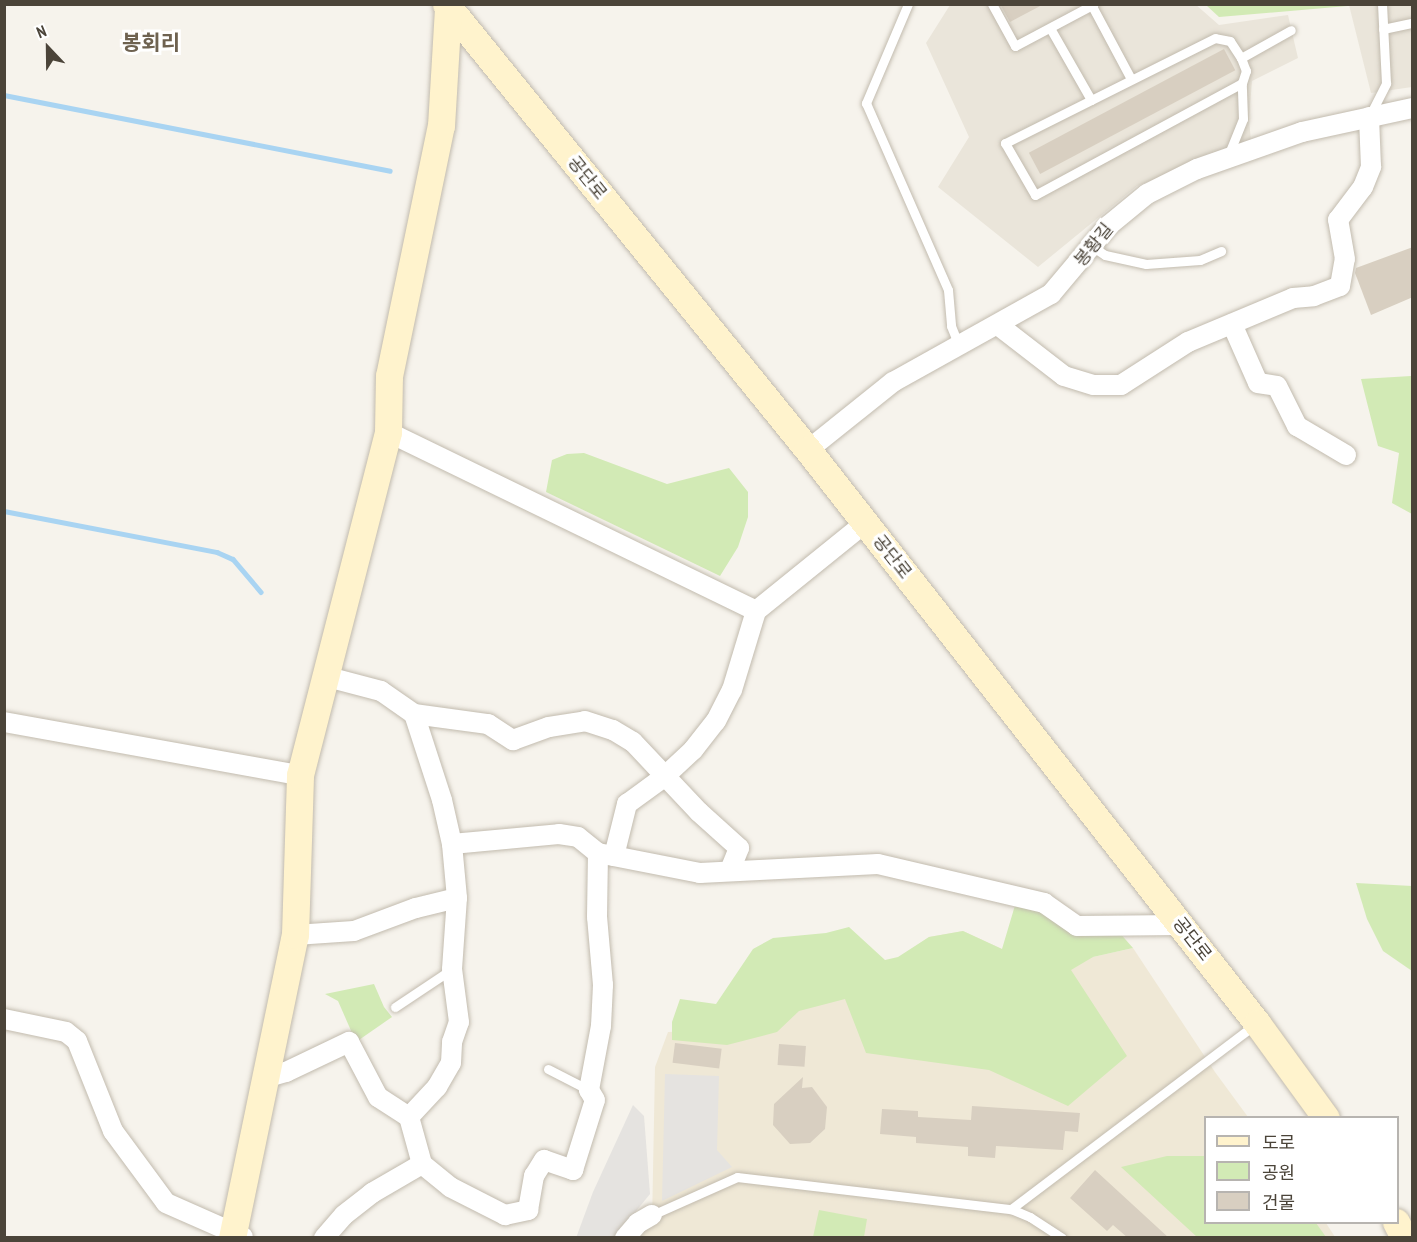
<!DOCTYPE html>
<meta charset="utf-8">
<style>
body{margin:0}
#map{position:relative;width:1417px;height:1242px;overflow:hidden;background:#f6f3ec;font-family:"PT Sans Narrow","Noto Sans KR",sans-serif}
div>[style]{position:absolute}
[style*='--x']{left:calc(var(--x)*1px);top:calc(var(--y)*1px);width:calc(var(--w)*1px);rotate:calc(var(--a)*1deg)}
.residential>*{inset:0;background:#eae5da}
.education>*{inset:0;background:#efe8d6}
.green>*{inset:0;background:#d2eab5}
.parking>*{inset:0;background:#e5e3e0}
.stream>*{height:4.5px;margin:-2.25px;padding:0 2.25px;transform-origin:2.25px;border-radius:2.25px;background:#a9d4f2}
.building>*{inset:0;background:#d8cfc1;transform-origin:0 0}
.roads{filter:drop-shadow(0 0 2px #c2bbae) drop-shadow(0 0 2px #c2bbae)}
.lane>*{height:9px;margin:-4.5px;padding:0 4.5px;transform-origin:4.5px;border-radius:4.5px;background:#fff}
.street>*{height:20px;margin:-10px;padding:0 10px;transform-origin:10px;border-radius:10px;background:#fff}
.secondary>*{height:27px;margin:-13.5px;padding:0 13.5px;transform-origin:13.5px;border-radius:13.5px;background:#fff3cd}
span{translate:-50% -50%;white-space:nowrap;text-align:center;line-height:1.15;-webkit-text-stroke:6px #fff;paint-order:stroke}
.street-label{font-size:18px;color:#4b4439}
.quarter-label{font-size:21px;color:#6e6250;font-weight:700}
.frame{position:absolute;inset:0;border:6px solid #4b4439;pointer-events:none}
.legend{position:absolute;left:1204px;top:1116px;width:195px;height:108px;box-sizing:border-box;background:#fff;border:2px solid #b7b4b0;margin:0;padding:8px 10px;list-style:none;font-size:18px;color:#4b4439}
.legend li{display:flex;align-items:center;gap:12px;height:30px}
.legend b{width:30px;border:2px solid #b7b4b0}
.north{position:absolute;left:18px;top:18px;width:60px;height:60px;-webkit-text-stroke:4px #fff;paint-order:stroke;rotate:338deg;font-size:16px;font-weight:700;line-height:24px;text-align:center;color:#4b4439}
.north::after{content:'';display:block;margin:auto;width:21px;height:27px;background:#4b4439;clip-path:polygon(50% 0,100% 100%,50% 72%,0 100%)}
</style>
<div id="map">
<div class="residential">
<i style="clip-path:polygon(1195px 4px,1219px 25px,1288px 15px,1298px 58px,1252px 81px,1249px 118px,1251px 142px,1137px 186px,1038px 267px,938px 187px,969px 137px,926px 43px,950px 5px)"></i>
<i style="clip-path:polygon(1349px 5px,1412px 5px,1412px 87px,1371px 93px)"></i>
</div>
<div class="education">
<i style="clip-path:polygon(963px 931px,1002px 949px,1093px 957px,1133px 948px,1215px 1072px,1248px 1117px,1206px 1118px,1206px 1222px,1326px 1223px,1335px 1237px,639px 1238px,652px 1223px,655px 1067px,668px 1032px,738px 1030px,759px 991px,898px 958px,929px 937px)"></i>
</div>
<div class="green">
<i style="clip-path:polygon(1206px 5px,1359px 5px,1219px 17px)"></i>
<i style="clip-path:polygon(1411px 376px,1412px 378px,1412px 514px,1392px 503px,1399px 453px,1378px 446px,1361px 379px)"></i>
<i style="clip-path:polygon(584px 453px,667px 484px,729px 468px,748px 492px,748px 517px,738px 547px,720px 576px,546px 492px,552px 460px,567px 454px)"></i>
<i style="clip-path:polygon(1356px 883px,1412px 886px,1412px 971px,1383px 951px,1367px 919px)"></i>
<i style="clip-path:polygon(1016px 902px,1118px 931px,1133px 948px,1093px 957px,1071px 970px,1127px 1056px,1068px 1106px,989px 1070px,866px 1053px,845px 999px,799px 1011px,777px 1032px,727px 1045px,672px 1040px,672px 1022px,680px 999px,716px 1004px,753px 949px,773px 938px,826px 933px,849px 927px,885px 960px,898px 957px,929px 937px,963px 931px,1002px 949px)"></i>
<i style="clip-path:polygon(374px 984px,384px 1007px,392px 1017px,356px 1042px,338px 1001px,325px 994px)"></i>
<i style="clip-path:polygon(1167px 1156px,1205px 1156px,1206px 1222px,1316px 1223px,1326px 1237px,1197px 1237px,1121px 1167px)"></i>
<i style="clip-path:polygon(819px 1210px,867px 1219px,864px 1237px,813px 1237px)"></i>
</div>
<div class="parking">
<i style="clip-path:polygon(665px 1074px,719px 1076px,717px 1150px,732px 1167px,662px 1201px)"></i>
<i style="clip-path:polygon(633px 1105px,644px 1116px,650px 1194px,615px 1237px,576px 1238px,593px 1192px)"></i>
</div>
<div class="stream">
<i style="--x:4;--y:95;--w:393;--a:11.1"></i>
<i style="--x:4;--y:511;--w:217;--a:10.9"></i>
<i style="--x:217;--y:552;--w:17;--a:24"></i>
<i style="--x:233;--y:559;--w:43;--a:49.7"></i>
</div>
<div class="building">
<i style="clip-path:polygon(1000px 4px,1044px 4px,1010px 22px)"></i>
<i style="left:1224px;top:49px;width:24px;height:221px;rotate:62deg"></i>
<i style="clip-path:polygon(1413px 247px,1413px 297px,1371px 315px,1355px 273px,1356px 268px)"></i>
<i style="left:675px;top:1043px;width:47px;height:20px;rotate:7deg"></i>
<i style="left:779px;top:1044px;width:27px;height:21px;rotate:4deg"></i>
<i style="clip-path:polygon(803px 1077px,802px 1088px,812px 1087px,827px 1107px,825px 1129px,810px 1143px,790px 1144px,773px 1125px,774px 1104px)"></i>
<i style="clip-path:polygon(972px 1106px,1080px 1113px,1078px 1132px,1065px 1131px,1063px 1150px,996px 1146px,995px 1158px,968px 1156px,968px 1147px,916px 1143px,916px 1137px,880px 1134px,882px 1109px,918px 1111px,918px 1117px,971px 1120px)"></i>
<i style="clip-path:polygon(1095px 1170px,1169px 1238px,1128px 1238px,1113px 1225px,1107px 1231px,1070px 1198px)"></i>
</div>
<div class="roads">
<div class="lane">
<i style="--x:908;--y:4;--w:108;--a:113"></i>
<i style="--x:866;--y:103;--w:204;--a:66.3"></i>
<i style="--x:948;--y:290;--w:36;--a:85"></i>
<i style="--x:951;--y:326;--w:22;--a:68"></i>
<i style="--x:992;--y:4;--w:48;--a:61.3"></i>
<i style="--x:1015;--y:46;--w:89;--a:-28"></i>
<i style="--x:1092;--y:6;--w:83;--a:61.9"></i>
<i style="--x:1050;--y:28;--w:83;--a:60.3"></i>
<i style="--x:1383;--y:29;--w:30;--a:-12"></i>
<i style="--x:1241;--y:58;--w:20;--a:-123"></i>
<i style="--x:1230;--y:41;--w:15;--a:-169"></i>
<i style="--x:1215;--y:38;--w:235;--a:153.4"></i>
<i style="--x:1005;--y:143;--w:60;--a:60"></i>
<i style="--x:1035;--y:195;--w:235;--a:-28.4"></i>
<i style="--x:1369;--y:117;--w:38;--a:-63"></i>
<i style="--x:1386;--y:83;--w:79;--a:-92.9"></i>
<i style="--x:1228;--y:156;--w:40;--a:-68"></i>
<i style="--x:1243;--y:119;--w:36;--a:-92"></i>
<i style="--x:1242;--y:83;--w:13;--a:-72"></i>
<i style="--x:1246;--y:71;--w:14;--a:-111"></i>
<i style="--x:1241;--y:58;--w:57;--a:-29.2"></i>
<i style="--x:1093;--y:247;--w:14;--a:34"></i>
<i style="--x:1105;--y:255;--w:42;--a:12.4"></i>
<i style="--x:1146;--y:264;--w:54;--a:-4.2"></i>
<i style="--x:1200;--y:260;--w:23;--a:-23"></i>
<i style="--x:395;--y:1007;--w:69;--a:-33.7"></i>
<i style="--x:548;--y:1069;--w:46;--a:27.1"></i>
<i style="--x:1011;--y:1209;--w:307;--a:-37.1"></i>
<i style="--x:652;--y:1215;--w:93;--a:-24.1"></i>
<i style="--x:737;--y:1177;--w:276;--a:6.7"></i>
<i style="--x:1011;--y:1209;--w:21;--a:23"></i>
<i style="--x:1030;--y:1217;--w:38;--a:33"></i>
</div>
<div class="street">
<i style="--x:1232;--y:324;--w:64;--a:66.2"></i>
<i style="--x:1258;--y:383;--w:19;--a:9"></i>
<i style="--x:1277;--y:386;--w:45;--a:63.4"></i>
<i style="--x:1297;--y:426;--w:57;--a:30.6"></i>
<i style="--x:998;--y:325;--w:83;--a:37.7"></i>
<i style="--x:1064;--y:376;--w:31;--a:17"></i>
<i style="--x:1094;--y:385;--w:27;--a:0"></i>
<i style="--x:1121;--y:385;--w:80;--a:-32.7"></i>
<i style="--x:1188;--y:342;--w:114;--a:-22.7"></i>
<i style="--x:1293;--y:298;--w:21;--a:-5"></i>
<i style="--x:1314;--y:296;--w:28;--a:-21"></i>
<i style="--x:1340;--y:286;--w:27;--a:-80"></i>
<i style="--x:1345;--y:259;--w:40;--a:-100"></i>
<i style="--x:1338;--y:220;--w:41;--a:-52.9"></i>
<i style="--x:1363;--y:187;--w:22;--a:-68"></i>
<i style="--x:1371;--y:167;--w:50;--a:-92.3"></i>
<i style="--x:388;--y:432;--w:409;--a:25.9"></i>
<i style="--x:756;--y:611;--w:140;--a:-38.9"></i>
<i style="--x:808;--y:450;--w:109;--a:-38.7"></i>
<i style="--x:893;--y:382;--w:181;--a:-29.1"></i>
<i style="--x:1051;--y:294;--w:89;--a:-50"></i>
<i style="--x:1108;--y:226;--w:50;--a:-39.4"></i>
<i style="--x:1147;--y:194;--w:56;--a:-26.6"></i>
<i style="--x:1197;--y:169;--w:111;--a:-19.4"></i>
<i style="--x:1302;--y:132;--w:113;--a:-12.3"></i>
<i style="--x:414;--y:714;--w:75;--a:7.7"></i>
<i style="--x:488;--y:724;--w:30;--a:33"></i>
<i style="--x:513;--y:740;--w:38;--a:-20"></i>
<i style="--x:549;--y:727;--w:36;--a:-9"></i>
<i style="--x:585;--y:721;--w:29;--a:18"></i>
<i style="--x:613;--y:730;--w:23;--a:31"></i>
<i style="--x:633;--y:742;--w:96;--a:46.7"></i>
<i style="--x:699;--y:812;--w:54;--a:42"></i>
<i style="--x:739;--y:848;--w:24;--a:112"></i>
<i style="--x:4;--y:722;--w:301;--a:10.2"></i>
<i style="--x:452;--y:844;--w:107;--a:-5.3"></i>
<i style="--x:559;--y:834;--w:19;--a:9"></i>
<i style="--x:578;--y:837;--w:26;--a:39"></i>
<i style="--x:598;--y:853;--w:104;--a:11.1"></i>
<i style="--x:700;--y:873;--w:178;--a:-2.9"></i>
<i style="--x:878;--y:864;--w:171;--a:13.2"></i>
<i style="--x:1044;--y:903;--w:40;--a:34.9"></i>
<i style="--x:1077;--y:926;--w:104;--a:-0.6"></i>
<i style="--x:614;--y:856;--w:54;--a:-76"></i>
<i style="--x:627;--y:804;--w:46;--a:-36.1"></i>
<i style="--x:664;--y:777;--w:40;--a:-43"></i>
<i style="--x:693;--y:750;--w:37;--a:-52"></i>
<i style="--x:716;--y:721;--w:35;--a:-63"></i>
<i style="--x:732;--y:690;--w:83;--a:-73.1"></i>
<i style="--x:295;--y:935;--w:59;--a:-3.9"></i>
<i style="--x:354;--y:931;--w:66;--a:-20.4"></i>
<i style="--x:416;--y:908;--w:42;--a:-13.7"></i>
<i style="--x:457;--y:898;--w:54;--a:-95.3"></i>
<i style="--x:452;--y:844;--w:45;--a:-102.8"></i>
<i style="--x:442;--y:800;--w:90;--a:-108"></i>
<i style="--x:414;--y:714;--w:40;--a:-145.1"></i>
<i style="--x:381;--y:691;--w:59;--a:-165.3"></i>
<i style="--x:4;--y:1019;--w:63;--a:11.8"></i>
<i style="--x:66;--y:1032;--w:14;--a:39"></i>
<i style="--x:77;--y:1041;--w:97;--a:68.2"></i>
<i style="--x:113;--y:1131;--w:89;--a:53.6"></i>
<i style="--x:166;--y:1203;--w:84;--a:23.8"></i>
<i style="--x:265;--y:1078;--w:22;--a:-16"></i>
<i style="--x:286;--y:1072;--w:70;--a:-25.5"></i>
<i style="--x:349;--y:1042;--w:62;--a:62.2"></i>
<i style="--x:378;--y:1097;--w:37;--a:33"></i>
<i style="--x:409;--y:1117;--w:49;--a:74.5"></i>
<i style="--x:409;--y:1117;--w:41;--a:-47"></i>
<i style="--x:437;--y:1087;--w:28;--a:-60"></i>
<i style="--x:451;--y:1063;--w:21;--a:-87"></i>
<i style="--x:452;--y:1042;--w:21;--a:-71"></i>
<i style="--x:459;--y:1022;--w:53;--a:-97.5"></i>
<i style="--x:452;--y:969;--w:71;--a:-86"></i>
<i style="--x:324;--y:1238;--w:30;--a:-49"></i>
<i style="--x:344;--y:1215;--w:36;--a:-38"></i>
<i style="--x:372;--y:1193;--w:58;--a:-30.1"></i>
<i style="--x:422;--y:1164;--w:36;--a:39"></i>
<i style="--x:450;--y:1187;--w:62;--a:27"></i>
<i style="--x:505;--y:1215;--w:24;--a:-12"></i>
<i style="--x:528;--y:1210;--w:35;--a:-80"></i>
<i style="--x:534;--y:1176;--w:19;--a:-58"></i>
<i style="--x:544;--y:1160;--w:31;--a:19"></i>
<i style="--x:573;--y:1170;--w:73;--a:-72.6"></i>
<i style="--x:595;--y:1100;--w:12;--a:-121"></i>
<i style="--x:589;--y:1090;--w:65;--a:-79.4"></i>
<i style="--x:601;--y:1026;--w:41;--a:-87.2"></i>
<i style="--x:603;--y:985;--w:68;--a:-95"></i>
<i style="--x:597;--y:917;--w:64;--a:-89.1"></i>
<i style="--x:625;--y:1238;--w:20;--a:-49"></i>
<i style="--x:638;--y:1223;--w:16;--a:-30"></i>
</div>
<div class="secondary">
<i style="--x:446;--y:4;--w:574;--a:50.94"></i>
<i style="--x:808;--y:450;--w:728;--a:51.92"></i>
<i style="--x:1257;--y:1023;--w:117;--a:54"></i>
<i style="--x:1396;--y:1222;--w:18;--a:63"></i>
<i style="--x:232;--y:1238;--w:309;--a:-78.3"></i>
<i style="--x:295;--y:935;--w:160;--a:-88.2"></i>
<i style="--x:300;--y:775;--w:354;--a:-75.6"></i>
<i style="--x:388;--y:432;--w:56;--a:-89"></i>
<i style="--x:389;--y:376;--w:255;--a:-78.3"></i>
<i style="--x:441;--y:126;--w:119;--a:-86.6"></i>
</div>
</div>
<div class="street-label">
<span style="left:587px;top:178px;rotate:51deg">공단로</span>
<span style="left:1094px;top:245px;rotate:-51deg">봉황길</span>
<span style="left:892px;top:557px;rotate:52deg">공단로</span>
<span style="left:1192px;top:939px;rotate:52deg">공단로</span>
</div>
<div class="quarter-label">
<span style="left:151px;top:43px">봉회리</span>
</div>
<div class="frame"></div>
<ul class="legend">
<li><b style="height:8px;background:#fff3cd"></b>도로</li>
<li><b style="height:16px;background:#d2eab5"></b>공원</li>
<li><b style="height:16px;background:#d8cfc1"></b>건물</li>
</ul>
<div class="north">N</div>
</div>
